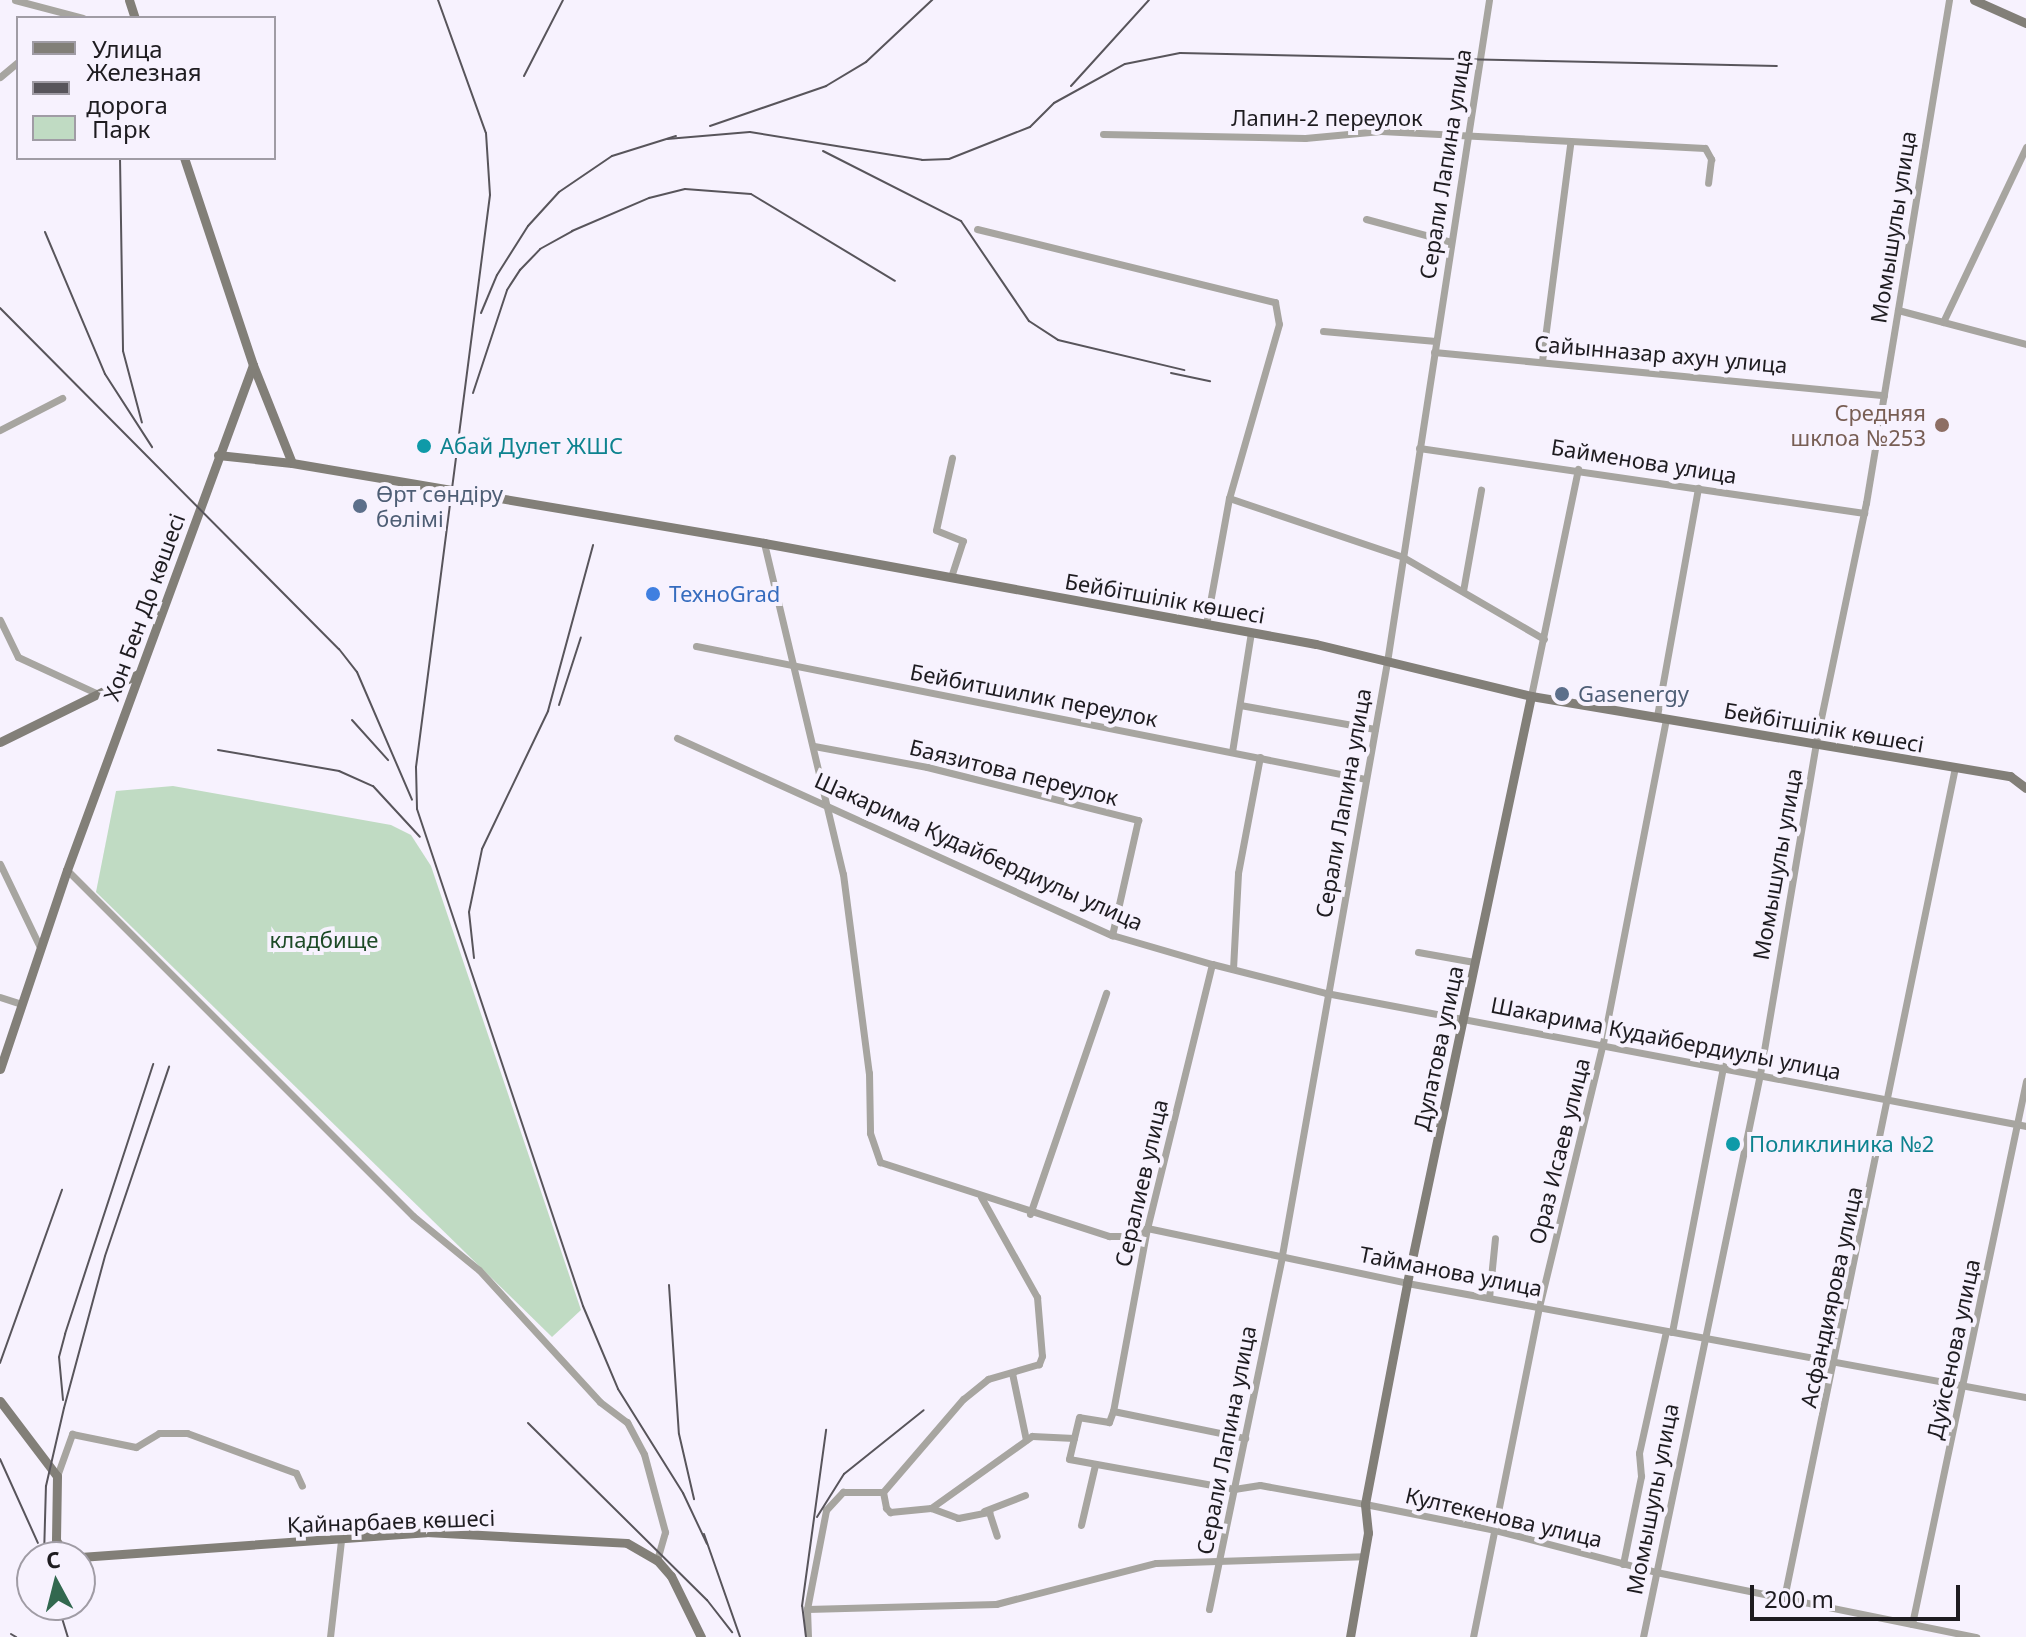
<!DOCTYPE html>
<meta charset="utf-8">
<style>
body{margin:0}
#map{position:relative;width:2026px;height:1637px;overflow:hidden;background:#f7f2fe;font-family:"Noto Sans",sans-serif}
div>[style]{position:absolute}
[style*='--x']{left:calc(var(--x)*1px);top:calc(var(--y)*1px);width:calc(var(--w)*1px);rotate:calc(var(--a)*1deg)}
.green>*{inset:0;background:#c0dbc3}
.street>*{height:7px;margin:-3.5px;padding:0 3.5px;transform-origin:3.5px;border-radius:3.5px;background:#a7a5a0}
.secondary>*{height:9px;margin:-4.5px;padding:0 4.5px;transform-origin:4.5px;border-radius:4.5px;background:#827f78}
.rail>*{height:2px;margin:-1px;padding:0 1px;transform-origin:1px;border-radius:1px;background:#58555b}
.dots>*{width:22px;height:22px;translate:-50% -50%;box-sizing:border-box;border:4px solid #f7f2fe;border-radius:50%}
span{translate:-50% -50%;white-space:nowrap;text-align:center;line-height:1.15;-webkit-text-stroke:8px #f7f2fe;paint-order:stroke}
.street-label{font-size:22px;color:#1e1c20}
.education-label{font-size:22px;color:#785e54}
.right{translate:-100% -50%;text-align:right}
.culture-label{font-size:22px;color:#0d838f}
.left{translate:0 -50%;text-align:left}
.service-label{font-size:22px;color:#4e5e75}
.shop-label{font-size:22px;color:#366cbe}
.park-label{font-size:22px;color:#1c4a26}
.legend{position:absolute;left:16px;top:16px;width:260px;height:144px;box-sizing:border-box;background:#f7f2fe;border:2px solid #a09ca5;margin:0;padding:10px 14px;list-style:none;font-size:24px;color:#1e1c20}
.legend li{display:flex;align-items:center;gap:16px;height:40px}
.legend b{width:40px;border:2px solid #a09ca5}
.north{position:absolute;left:16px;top:1541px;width:80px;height:80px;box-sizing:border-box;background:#f7f2fe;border:2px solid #a09ca5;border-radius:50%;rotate:353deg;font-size:22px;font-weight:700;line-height:32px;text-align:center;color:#1e1c20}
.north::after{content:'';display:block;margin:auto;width:28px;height:36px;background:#32684f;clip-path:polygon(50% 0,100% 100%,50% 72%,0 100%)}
.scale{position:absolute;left:1750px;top:1585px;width:210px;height:36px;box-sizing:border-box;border:4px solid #1e1c20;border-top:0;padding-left:10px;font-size:24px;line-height:28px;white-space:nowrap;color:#1e1c20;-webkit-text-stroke:6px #f7f2fe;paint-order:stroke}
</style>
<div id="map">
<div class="green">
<i style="clip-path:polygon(173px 786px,391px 825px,411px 835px,431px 866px,581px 1310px,552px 1337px,96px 892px,116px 791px)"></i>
</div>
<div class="street">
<i style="--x:15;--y:0;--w:70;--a:14.8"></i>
<i style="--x:0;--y:77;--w:23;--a:-40"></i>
<i style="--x:1103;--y:134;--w:202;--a:1.1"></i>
<i style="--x:1305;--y:138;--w:76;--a:-5.3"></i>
<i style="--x:1381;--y:131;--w:324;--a:3"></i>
<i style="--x:1705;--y:148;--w:13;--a:61"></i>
<i style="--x:1711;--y:159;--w:24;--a:97"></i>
<i style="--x:1366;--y:219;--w:88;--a:15.1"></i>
<i style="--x:977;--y:229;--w:307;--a:13.8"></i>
<i style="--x:1275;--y:302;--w:22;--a:80"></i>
<i style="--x:1279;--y:324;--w:181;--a:106"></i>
<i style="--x:1229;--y:498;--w:128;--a:100.3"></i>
<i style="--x:1898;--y:310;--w:132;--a:14.9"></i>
<i style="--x:1943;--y:322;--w:194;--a:-64.6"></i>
<i style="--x:1323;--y:331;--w:113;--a:5.1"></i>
<i style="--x:1434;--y:352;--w:452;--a:5.5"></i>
<i style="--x:1542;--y:361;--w:219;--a:-82.6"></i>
<i style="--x:0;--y:430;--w:70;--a:-27.3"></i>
<i style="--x:1419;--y:448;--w:450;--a:8.3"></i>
<i style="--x:1229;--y:498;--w:184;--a:18.7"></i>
<i style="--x:1403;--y:557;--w:163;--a:30.2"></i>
<i style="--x:764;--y:543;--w:340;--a:76.6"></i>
<i style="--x:843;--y:874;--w:201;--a:82.6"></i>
<i style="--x:869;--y:1073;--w:60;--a:89"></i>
<i style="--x:870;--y:1133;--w:31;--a:71"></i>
<i style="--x:880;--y:1162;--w:241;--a:17.9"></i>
<i style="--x:1109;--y:1236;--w:24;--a:0"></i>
<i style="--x:1133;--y:1236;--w:16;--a:-30"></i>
<i style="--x:1147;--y:1228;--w:266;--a:11.9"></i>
<i style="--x:1407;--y:1283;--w:629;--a:10.44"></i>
<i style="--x:951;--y:577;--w:38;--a:-72"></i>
<i style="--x:963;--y:541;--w:29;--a:-158"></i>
<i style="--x:936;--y:530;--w:74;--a:-77.5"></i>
<i style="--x:1463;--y:591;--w:103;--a:-79.9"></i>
<i style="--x:0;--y:620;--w:41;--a:64.1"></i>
<i style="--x:18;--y:657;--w:88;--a:24.8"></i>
<i style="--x:696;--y:646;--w:682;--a:11.24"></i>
<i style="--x:1531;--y:696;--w:232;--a:-78.3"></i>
<i style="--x:1240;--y:705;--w:137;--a:10.1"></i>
<i style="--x:1657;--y:716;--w:232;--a:-79.8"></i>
<i style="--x:677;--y:738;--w:478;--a:24.4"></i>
<i style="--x:1112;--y:935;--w:104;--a:16.2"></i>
<i style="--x:1212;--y:964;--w:118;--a:14.3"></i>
<i style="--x:1326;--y:993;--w:713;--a:10.76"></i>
<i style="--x:814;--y:746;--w:115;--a:10.5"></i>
<i style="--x:927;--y:767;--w:218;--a:14.1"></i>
<i style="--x:1138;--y:820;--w:118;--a:102.7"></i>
<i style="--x:1232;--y:752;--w:121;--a:-81"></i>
<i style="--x:0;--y:864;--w:92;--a:64.3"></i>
<i style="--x:67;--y:870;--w:489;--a:45"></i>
<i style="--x:413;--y:1216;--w:85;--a:39.3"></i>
<i style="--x:479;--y:1270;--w:179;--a:47.5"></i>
<i style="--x:600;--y:1402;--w:34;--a:37"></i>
<i style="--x:627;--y:1422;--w:36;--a:62"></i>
<i style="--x:644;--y:1454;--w:81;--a:74.9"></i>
<i style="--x:665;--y:1532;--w:29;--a:106"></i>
<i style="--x:1418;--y:952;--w:57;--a:10.1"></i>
<i style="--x:1212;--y:964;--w:272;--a:103.8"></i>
<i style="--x:1147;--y:1228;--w:186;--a:100.5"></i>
<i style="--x:1113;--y:1411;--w:12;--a:110"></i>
<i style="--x:1109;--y:1422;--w:30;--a:-171"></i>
<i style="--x:1079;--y:1417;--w:43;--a:103.4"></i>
<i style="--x:1069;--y:1459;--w:168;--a:10.3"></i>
<i style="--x:1234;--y:1489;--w:26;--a:-9"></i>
<i style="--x:1260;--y:1485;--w:107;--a:10.3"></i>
<i style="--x:1365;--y:1504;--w:133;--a:11.3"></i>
<i style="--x:1495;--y:1530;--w:166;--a:14.6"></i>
<i style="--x:1656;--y:1572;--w:327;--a:11.5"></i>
<i style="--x:1233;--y:969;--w:96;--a:-87"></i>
<i style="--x:1238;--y:873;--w:118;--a:-79.3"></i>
<i style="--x:0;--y:997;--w:23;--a:18"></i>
<i style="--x:981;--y:1197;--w:115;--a:60.8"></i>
<i style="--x:1037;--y:1297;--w:59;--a:85.2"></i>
<i style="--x:1042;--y:1356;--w:9;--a:111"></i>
<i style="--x:1039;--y:1364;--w:53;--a:163.6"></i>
<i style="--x:988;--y:1379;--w:32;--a:141"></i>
<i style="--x:963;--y:1399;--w:123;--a:130.7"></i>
<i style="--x:883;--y:1492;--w:16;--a:79"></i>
<i style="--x:886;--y:1508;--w:6;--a:45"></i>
<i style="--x:890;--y:1512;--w:41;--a:-5.6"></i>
<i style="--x:931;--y:1508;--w:124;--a:-35.5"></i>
<i style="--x:1032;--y:1436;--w:42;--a:2.7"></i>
<i style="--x:1030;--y:1214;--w:234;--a:-71"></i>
<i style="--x:1489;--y:1298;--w:60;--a:-84.3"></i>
<i style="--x:1672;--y:1332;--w:271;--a:-79.1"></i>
<i style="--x:1012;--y:1373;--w:68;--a:78.2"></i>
<i style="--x:1113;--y:1411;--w:135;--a:11.6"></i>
<i style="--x:57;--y:1476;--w:45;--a:-70.3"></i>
<i style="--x:72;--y:1434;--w:65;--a:11.5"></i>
<i style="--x:136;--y:1447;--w:27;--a:-31"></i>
<i style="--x:159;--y:1433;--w:28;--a:0"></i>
<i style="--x:187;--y:1433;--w:116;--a:20.2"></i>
<i style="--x:296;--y:1473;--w:14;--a:65"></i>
<i style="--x:931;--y:1508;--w:29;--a:20"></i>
<i style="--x:958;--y:1518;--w:32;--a:-11"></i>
<i style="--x:989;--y:1512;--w:25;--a:72"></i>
<i style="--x:984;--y:1511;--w:44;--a:-21.3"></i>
<i style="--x:1081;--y:1525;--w:62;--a:-76.9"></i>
<i style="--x:1623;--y:1564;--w:90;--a:-78.4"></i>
<i style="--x:1641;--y:1476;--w:23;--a:-95"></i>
<i style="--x:1639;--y:1453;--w:125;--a:-77.5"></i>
<i style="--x:1784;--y:1598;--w:848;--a:-78.37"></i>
<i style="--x:807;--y:1609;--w:189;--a:-1.5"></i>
<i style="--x:996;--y:1604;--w:165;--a:-14.4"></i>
<i style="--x:1156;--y:1563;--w:207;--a:-1.9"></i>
<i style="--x:1209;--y:1609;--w:361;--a:-78.3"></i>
<i style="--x:1282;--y:1255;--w:602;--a:-79.96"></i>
<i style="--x:1387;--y:662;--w:670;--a:-81.24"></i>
<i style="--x:1912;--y:1624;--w:555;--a:-78.14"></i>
<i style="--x:330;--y:1637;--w:97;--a:-83.5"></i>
<i style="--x:808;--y:1637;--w:28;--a:-92"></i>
<i style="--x:807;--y:1609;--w:101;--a:-79.1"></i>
<i style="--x:826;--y:1510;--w:25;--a:-47"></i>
<i style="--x:843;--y:1492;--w:40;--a:0"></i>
<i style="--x:1473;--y:1637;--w:337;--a:-78.7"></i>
<i style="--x:1539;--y:1307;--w:272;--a:-76.4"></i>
<i style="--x:1603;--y:1043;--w:330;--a:-79"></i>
<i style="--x:1643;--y:1637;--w:575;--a:-78.26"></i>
<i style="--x:1760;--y:1074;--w:337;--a:-80.4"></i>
<i style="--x:1816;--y:742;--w:244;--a:-78.2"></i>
<i style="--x:1866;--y:503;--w:510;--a:-80.63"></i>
</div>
<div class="secondary">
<i style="--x:129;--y:0;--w:19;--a:72"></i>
<i style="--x:1974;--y:0;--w:57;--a:23.9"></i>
<i style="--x:253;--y:365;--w:105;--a:68.3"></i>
<i style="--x:218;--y:455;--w:74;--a:6.2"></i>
<i style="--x:292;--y:463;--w:479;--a:9.6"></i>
<i style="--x:764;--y:543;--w:561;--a:10.37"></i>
<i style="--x:1316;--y:644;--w:221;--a:13.6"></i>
<i style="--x:1531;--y:696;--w:486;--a:9.5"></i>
<i style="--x:2010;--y:776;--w:20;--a:37"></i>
<i style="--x:0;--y:742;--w:154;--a:-26.2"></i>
<i style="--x:0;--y:1069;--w:210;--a:-71.4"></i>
<i style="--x:67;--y:870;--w:538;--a:-69.78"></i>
<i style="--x:253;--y:365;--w:218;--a:-108.4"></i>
<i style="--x:0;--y:1401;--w:94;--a:52.8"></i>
<i style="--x:57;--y:1476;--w:64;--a:90.9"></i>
<i style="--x:56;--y:1540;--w:20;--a:60"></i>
<i style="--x:80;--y:1557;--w:347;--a:-4.1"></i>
<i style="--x:426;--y:1532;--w:201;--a:3.1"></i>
<i style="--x:627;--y:1543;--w:34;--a:30"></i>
<i style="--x:657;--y:1560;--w:21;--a:49"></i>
<i style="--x:671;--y:1576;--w:68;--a:63.8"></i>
<i style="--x:1350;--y:1637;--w:106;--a:-80.2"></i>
<i style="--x:1368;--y:1533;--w:29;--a:-96"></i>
<i style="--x:1365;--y:1504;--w:225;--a:-79.2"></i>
<i style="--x:1407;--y:1283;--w:600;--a:-78.07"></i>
</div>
<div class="rail">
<i style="--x:438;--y:0;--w:141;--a:70.2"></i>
<i style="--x:486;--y:133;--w:62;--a:86.3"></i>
<i style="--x:490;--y:195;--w:577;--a:97.37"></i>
<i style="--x:416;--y:767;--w:42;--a:88.6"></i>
<i style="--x:417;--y:809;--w:524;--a:71.53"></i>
<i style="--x:583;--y:1306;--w:90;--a:67.1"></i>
<i style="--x:618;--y:1389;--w:123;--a:58"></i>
<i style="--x:683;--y:1493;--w:56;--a:64.8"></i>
<i style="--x:524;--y:76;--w:85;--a:-62.8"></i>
<i style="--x:1071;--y:86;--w:116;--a:-47.8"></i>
<i style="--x:710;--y:126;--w:123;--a:-19"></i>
<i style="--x:826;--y:86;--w:47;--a:-31"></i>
<i style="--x:866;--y:62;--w:91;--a:-43.2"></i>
<i style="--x:667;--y:139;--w:83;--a:-4.8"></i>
<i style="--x:750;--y:132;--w:174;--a:9.2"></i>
<i style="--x:922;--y:160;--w:27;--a:-2"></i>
<i style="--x:949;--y:159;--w:87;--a:-21.6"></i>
<i style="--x:1030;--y:127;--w:34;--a:-45"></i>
<i style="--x:1054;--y:103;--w:81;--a:-28.8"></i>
<i style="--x:1125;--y:64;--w:56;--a:-11.3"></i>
<i style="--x:1180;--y:53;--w:597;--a:1.25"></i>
<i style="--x:823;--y:151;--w:155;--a:26.9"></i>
<i style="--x:961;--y:221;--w:121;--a:55.8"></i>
<i style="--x:1029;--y:321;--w:35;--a:33"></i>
<i style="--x:1058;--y:340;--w:130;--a:13.4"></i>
<i style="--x:120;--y:158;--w:193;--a:89.1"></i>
<i style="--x:123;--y:351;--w:74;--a:75.2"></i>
<i style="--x:45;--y:232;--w:154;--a:67.1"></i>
<i style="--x:105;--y:374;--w:87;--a:57.2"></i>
<i style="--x:0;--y:308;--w:481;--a:45.2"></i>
<i style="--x:339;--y:649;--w:29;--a:52"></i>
<i style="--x:357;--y:672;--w:139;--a:66.7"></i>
<i style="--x:481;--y:313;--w:41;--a:-67.2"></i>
<i style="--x:497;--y:275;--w:58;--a:-57.7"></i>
<i style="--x:528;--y:226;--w:46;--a:-47.6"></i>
<i style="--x:559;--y:192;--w:64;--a:-34.2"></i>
<i style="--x:612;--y:156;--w:67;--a:-17.4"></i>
<i style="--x:1171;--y:373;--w:40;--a:12"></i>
<i style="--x:473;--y:393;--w:108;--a:-71.7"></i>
<i style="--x:507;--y:290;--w:24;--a:-57"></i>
<i style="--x:520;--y:270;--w:29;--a:-46"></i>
<i style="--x:540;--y:249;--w:37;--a:-29"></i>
<i style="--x:572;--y:231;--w:84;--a:-23.2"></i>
<i style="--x:649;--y:198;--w:37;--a:-14"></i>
<i style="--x:685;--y:189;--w:66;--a:4.3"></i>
<i style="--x:751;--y:194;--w:168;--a:31.1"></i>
<i style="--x:559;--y:705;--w:71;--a:-72.1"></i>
<i style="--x:352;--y:720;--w:54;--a:48"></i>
<i style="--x:218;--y:750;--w:123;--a:9.8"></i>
<i style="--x:339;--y:771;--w:37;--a:24"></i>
<i style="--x:373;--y:786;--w:69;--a:47.3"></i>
<i style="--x:474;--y:958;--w:46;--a:-96.2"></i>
<i style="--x:469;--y:912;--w:64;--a:-78.3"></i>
<i style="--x:482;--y:849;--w:153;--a:-64.4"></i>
<i style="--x:548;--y:711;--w:172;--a:-74.8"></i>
<i style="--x:669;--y:1285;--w:149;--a:86.2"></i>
<i style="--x:679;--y:1434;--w:67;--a:77"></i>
<i style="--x:0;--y:1363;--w:184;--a:-70.3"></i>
<i style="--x:63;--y:1400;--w:43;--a:-95.3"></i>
<i style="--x:59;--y:1357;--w:24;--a:-75"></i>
<i style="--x:65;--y:1334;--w:284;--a:-71.9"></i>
<i style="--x:528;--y:1423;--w:252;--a:44.7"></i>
<i style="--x:707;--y:1600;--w:41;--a:52"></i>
<i style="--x:0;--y:1459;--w:92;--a:65.7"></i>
<i style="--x:817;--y:1517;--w:51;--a:-57.9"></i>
<i style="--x:844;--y:1474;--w:102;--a:-38.7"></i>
<i style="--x:704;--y:1534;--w:109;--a:70.7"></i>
<i style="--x:44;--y:1556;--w:70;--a:-88.4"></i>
<i style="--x:46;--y:1486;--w:80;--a:-77"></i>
<i style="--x:64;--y:1408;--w:157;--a:-74.9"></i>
<i style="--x:105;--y:1256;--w:200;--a:-71.3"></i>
<i style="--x:58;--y:1605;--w:34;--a:73"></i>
<i style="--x:11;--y:1634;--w:6;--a:31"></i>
<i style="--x:806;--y:1637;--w:31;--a:-97"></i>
<i style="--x:802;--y:1606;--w:178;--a:-82.2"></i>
</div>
<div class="dots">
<i style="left:1942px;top:425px;background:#8d6e63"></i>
<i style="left:424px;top:446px;background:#0f9aa8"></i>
<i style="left:360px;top:506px;background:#5c6f8a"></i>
<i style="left:653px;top:594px;background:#3f7fe0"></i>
<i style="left:1562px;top:694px;background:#5c6f8a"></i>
<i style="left:1733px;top:1144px;background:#0f9aa8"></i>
</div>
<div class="street-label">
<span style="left:1327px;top:118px">Лапин-2 переулок</span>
<span style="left:1445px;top:164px;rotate:-81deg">Серали Лапина улица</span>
<span style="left:1893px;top:227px;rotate:-81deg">Момышулы улица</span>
<span style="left:1661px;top:354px;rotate:5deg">Сайынназар ахун улица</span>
<span style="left:1644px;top:461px;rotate:9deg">Байменова улица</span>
<span style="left:1165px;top:598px;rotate:10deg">Бейбітшілік көшесі</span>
<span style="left:144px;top:607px;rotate:-70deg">Хон Бен До көшесі</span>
<span style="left:1034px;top:695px;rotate:11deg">Бейбитшилик переулок</span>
<span style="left:1824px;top:727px;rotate:10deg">Бейбітшілік көшесі</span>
<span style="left:1014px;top:772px;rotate:14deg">Баязитова переулок</span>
<span style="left:1343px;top:803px;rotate:-80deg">Серали Лапина улица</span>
<span style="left:979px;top:851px;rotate:24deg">Шакарима Кудайбердиулы улица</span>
<span style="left:1777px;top:864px;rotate:-80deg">Момышулы улица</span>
<span style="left:1666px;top:1038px;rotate:11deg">Шакарима Кудайбердиулы улица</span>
<span style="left:1438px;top:1048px;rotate:-78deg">Дулатова улица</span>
<span style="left:1559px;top:1151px;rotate:-76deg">Ораз Исаев улица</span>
<span style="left:1141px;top:1183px;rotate:-77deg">Сералиев улица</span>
<span style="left:1451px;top:1271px;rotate:11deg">Тайманова улица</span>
<span style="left:1831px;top:1297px;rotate:-78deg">Асфандиярова улица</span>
<span style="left:1953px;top:1349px;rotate:-78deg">Дуйсенова улица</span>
<span style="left:1226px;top:1440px;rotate:-79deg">Серали Лапина улица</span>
<span style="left:1652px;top:1499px;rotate:-79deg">Момышулы улица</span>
<span style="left:1504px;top:1517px;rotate:13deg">Култекенова улица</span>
<span style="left:391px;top:1521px;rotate:-2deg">Қайнарбаев көшесі</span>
</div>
<div class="education-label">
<span class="right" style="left:1926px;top:425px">Средняя<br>шклоа №253</span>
</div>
<div class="culture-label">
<span class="left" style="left:440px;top:446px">Абай Дулет ЖШС</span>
<span class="left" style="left:1749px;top:1144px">Поликлиника №2</span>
</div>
<div class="service-label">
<span class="left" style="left:376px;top:506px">Өрт сөндіру<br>бөлімі</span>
<span class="left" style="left:1578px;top:694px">Gasenergy</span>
</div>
<div class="shop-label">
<span class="left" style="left:669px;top:594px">ТехноGrad</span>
</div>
<div class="park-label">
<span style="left:324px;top:940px">кладбище</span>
</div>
<ul class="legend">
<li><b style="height:10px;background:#827f78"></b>Улица</li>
<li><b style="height:10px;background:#58555b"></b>Железная дорога</li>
<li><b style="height:22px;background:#c0dbc3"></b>Парк</li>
</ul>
<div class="north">С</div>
<div class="scale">200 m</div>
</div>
